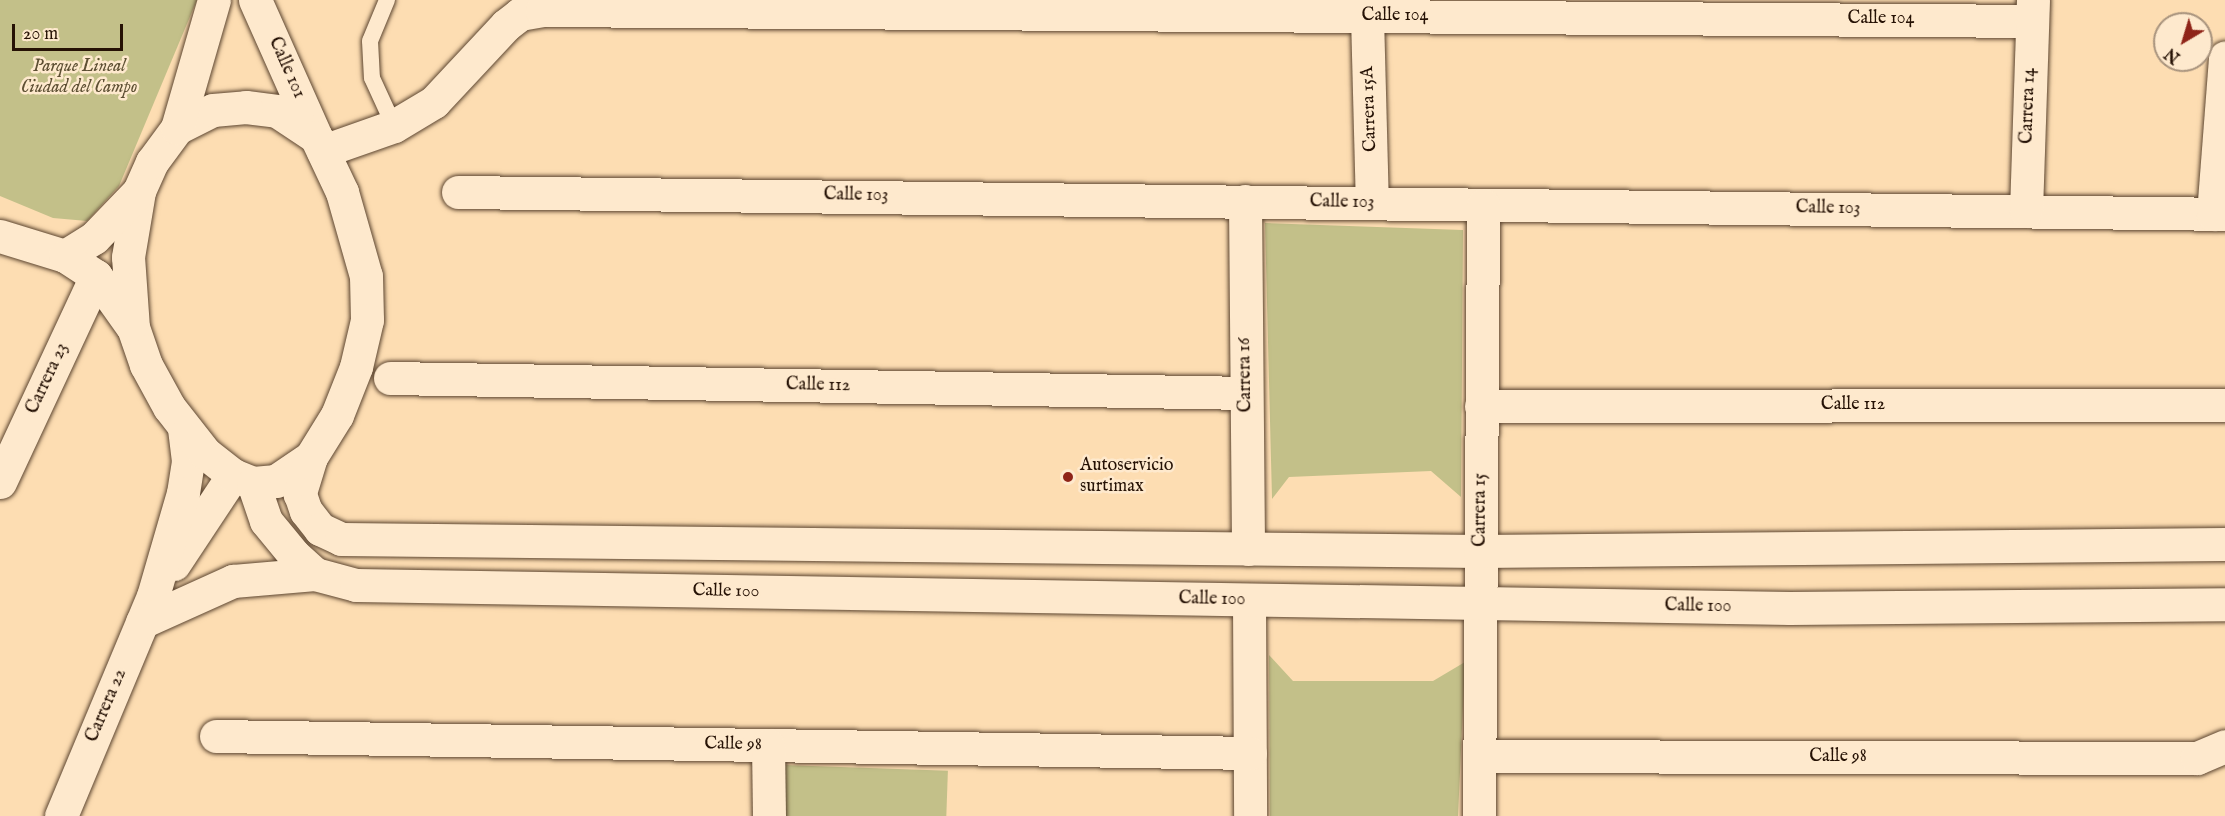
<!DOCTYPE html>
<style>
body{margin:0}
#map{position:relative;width:2225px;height:816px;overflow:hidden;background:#fdddb2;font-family:"IM FELL English",serif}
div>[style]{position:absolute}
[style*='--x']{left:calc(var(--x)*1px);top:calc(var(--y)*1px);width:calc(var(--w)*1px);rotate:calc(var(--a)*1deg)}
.green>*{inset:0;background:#c3c089;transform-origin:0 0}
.roads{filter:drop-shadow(0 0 2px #5c4530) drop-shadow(0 0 2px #5c4530)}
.service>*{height:16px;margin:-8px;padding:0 8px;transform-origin:8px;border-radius:8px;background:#fee9cd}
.minor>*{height:33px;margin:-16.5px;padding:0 16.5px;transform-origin:16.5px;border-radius:16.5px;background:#fee9cd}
.tertiary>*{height:33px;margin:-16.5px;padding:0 16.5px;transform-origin:16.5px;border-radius:16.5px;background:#fee9cd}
.dots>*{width:16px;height:16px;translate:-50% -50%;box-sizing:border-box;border:3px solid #fee9cd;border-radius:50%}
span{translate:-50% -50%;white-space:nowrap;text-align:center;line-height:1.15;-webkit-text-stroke:5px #fee9cd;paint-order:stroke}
.street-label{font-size:18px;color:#261205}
.park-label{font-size:18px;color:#5d4f33;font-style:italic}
.poi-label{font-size:18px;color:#261205}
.left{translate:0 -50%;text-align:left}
.north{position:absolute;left:2153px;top:12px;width:60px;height:60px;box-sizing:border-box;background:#fee9cd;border:2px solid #a8937d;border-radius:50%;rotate:218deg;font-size:16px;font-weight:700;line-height:24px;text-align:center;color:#261205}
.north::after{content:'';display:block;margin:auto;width:21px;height:27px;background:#8f2418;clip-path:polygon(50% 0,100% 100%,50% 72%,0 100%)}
.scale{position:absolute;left:12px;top:24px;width:111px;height:27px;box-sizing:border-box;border:3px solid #261205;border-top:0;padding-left:8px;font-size:18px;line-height:21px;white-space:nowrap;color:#261205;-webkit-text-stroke:4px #fee9cd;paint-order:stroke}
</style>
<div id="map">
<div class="green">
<i style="clip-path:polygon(0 0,197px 0,119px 186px,87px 221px,53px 218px,0 196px)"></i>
<i style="clip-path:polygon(1265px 223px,1463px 230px,1461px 497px,1431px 471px,1289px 477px,1272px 499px)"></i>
<i style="clip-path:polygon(1269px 655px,1293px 681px,1433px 681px,1465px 662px,1458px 816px,1270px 816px)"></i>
<i style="left:783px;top:765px;width:165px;height:51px;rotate:2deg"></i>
</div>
<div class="roads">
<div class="service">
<i style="--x:387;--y:0;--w:44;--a:112.5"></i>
<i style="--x:370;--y:41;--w:37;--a:87"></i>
<i style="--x:372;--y:78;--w:53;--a:65.4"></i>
</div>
<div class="minor">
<i style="--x:1367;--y:16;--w:187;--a:88.5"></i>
<i style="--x:323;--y:151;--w:75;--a:-19.4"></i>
<i style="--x:394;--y:126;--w:47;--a:-31"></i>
<i style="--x:434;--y:102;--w:105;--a:-46.9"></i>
<i style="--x:506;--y:25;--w:18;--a:-38"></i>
<i style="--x:520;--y:14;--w:22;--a:-10"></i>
<i style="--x:542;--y:10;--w:1490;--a:0.42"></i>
<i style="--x:458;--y:192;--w:1767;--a:0.71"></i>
<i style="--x:1245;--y:201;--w:348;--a:89.5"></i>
<i style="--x:2026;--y:211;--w:211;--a:-88.1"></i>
<i style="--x:2213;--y:214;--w:157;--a:-85.6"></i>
<i style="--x:390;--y:378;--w:856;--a:1"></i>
<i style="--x:1481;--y:406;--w:744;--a:-0.08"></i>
<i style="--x:0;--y:482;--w:227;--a:-65"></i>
<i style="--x:174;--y:564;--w:107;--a:-56.5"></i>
<i style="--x:1249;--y:601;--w:215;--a:89.7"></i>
<i style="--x:216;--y:736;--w:1034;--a:0.94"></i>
<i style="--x:768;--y:745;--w:71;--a:89.2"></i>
<i style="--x:1479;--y:756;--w:718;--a:0.16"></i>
<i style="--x:2197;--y:758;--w:30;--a:-23"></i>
<i style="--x:61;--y:816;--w:238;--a:-67.3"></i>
<i style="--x:153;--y:596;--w:107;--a:-73.8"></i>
<i style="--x:183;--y:493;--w:32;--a:-81"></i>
<i style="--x:188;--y:461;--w:32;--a:-97"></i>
<i style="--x:1479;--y:816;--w:611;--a:-89.62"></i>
</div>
<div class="tertiary">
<i style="--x:255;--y:0;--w:150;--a:66"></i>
<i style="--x:246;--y:107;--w:31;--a:7"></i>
<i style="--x:277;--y:111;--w:47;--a:33.7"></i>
<i style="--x:316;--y:137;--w:61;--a:64.7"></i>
<i style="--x:342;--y:192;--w:87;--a:74.1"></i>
<i style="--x:366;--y:276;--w:44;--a:88.7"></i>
<i style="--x:367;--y:320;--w:48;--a:103.2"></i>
<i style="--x:356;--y:367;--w:52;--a:111.6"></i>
<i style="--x:337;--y:415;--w:49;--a:121.8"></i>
<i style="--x:311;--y:457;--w:42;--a:145.6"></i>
<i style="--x:276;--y:481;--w:23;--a:175"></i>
<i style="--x:253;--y:483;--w:22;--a:-158"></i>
<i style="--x:233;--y:475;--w:36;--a:-142"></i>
<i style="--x:205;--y:453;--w:58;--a:-128"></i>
<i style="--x:169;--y:407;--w:48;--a:-118.7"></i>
<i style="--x:146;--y:365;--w:39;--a:-109"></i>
<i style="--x:133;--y:328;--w:71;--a:-94"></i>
<i style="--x:128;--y:257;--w:67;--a:-80.5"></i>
<i style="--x:139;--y:191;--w:32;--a:-66"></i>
<i style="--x:152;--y:162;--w:42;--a:-53.7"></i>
<i style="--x:177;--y:128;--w:40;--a:-26.6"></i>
<i style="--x:213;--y:110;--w:33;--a:-5"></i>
<i style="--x:177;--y:128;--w:133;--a:-73.9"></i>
<i style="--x:0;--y:236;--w:68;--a:17.1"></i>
<i style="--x:65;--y:256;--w:37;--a:33"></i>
<i style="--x:96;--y:276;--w:60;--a:54.5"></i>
<i style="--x:65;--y:256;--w:34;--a:-32"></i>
<i style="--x:94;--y:238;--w:65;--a:-46.2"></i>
<i style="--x:311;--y:457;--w:39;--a:107"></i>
<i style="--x:300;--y:494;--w:18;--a:71"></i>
<i style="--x:306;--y:511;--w:23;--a:52"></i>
<i style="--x:320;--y:529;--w:23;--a:25"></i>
<i style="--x:341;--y:539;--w:1139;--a:0.6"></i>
<i style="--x:1480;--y:551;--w:745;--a:-0.54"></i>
<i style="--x:253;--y:483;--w:40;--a:71.1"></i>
<i style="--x:266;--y:521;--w:44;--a:50.5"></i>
<i style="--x:294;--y:555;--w:28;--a:42"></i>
<i style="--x:315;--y:574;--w:42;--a:15"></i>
<i style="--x:356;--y:585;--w:1434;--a:0.92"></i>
<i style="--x:1790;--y:608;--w:435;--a:-0.5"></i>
<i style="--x:142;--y:622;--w:100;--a:-24.3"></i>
<i style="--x:233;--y:581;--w:82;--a:-4.9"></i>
</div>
</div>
<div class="dots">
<i style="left:1068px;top:477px;background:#8f2418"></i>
</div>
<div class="street-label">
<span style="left:1395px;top:16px">Calle 104</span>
<span style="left:1881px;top:19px">Calle 104</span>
<span style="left:286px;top:68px;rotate:66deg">Calle 101</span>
<span style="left:2029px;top:106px;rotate:-88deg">Carrera 14</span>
<span style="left:1370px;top:109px;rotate:-92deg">Carrera 15A</span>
<span style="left:856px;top:196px;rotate:1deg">Calle 103</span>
<span style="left:1342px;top:203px;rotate:1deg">Calle 103</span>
<span style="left:1828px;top:209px;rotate:1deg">Calle 103</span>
<span style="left:1246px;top:375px;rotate:-91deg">Carrera 16</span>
<span style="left:48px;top:379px;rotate:-65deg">Carrera 23</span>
<span style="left:818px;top:386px;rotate:1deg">Calle 112</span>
<span style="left:1853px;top:405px">Calle 112</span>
<span style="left:1481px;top:510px;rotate:-90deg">Carrera 15</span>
<span style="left:726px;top:592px;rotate:1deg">Calle 100</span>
<span style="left:1212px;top:600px;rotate:1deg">Calle 100</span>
<span style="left:1698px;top:607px;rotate:1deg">Calle 100</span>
<span style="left:107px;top:706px;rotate:-67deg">Carrera 22</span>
<span style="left:733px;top:745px;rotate:1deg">Calle 98</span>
<span style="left:1838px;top:757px">Calle 98</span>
</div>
<div class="park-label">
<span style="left:79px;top:78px">Parque Lineal<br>Ciudad del Campo</span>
</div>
<div class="poi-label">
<span class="left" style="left:1080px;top:477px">Autoservicio<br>surtimax</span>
</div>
<div class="north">N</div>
<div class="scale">20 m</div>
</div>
